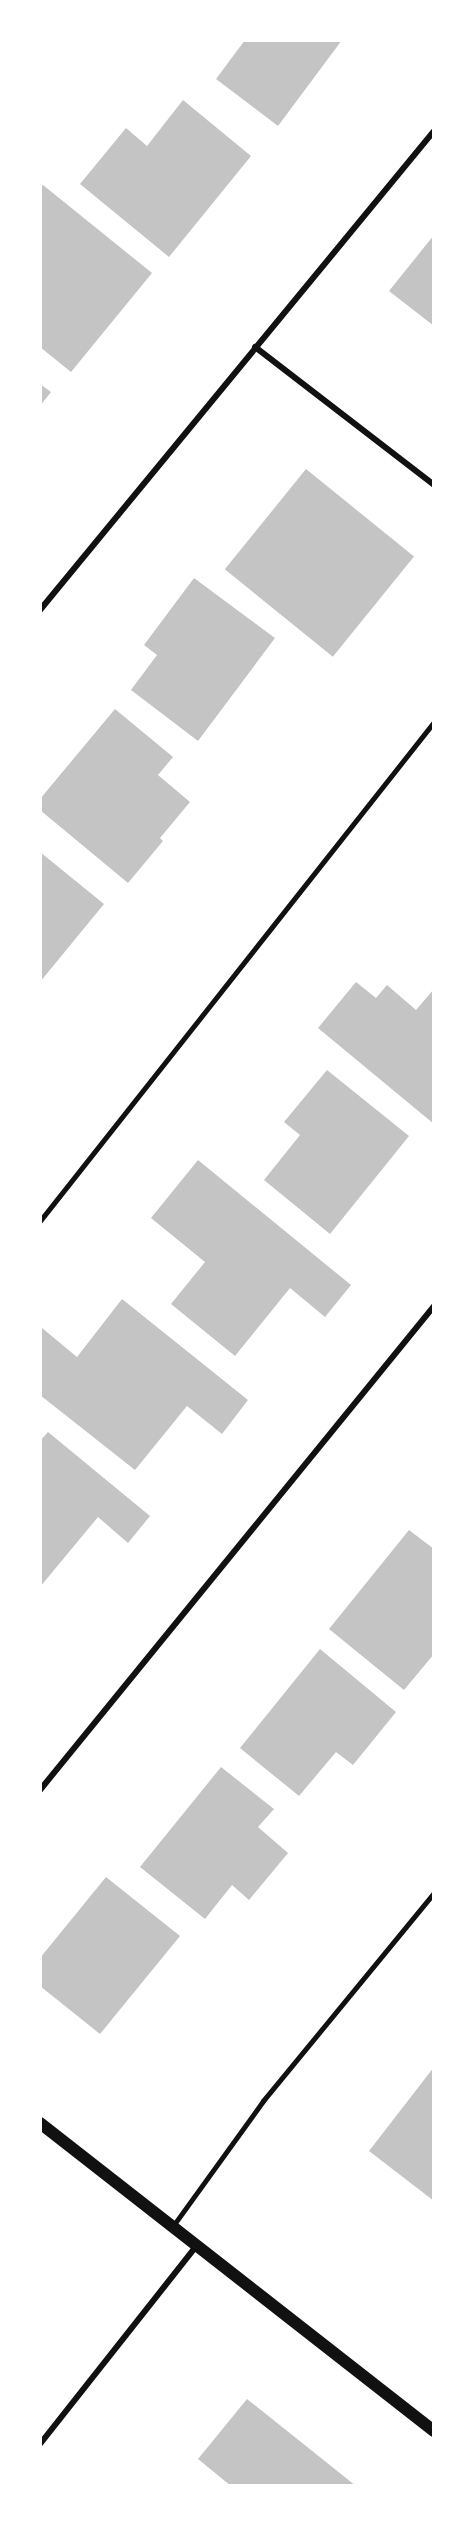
<!DOCTYPE html>
<style>
body{margin:0}
#map{position:relative;width:474px;height:2526px;overflow:hidden;background:#fff;font-family:Jost,sans-serif}
div>[style]{position:absolute}
[style*='--x']{left:calc(var(--x)*1px);top:calc(var(--y)*1px);width:calc(var(--w)*1px);rotate:calc(var(--a)*1deg)}
.building>*{inset:0;background:#c4c4c4;transform-origin:0 0}
.service>*{height:4.5px;margin:-2.25px;padding:0 2.25px;transform-origin:2.25px;border-radius:2.25px;background:#111}
.minor>*{height:6px;margin:-3px;padding:0 3px;transform-origin:3px;border-radius:3px;background:#111}
.secondary>*{height:12px;margin:-6px;padding:0 6px;transform-origin:6px;border-radius:6px;background:#111}
span{translate:-50% -50%;white-space:nowrap;text-align:center;line-height:1.15;-webkit-text-stroke:4.5px #fff;paint-order:stroke}
.frame{position:absolute;inset:0;border:42px solid #fff;pointer-events:none}
</style>
<div id="map">
<div class="building">
<i style="clip-path:polygon(245px 40px,342px 40px,278px 126px,216px 79px)"></i>
<i style="clip-path:polygon(183px 100px,251px 156px,169px 257px,80px 184px,126px 128px,147px 146px)"></i>
<i style="clip-path:polygon(43px 185px,152px 273px,71px 372px,40px 347px,40px 188px)"></i>
<i style="clip-path:polygon(434px 235px,434px 326px,389px 291px)"></i>
<i style="clip-path:polygon(40px 384px,51px 392px,40px 406px)"></i>
<i style="left:306px;top:469px;width:139px;height:129px;rotate:39deg"></i>
<i style="clip-path:polygon(194px 578px,275px 638px,198px 741px,131px 690px,157px 655px,144px 645px)"></i>
<i style="clip-path:polygon(115px 709px,173px 757px,158px 775px,190px 802px,160px 838px,163px 841px,128px 883px,40px 810px,40px 799px)"></i>
<i style="clip-path:polygon(40px 852px,104px 904px,40px 982px)"></i>
<i style="clip-path:polygon(356px 982px,376px 998px,387px 985px,416px 1010px,434px 989px,434px 1124px,318px 1028px)"></i>
<i style="clip-path:polygon(327px 1070px,409px 1136px,330px 1234px,264px 1180px,300px 1135px,284px 1122px)"></i>
<i style="clip-path:polygon(198px 1160px,351px 1285px,325px 1317px,290px 1288px,235px 1356px,171px 1304px,205px 1262px,151px 1218px)"></i>
<i style="clip-path:polygon(122px 1299px,248px 1400px,222px 1434px,187px 1406px,135px 1470px,40px 1395px,42px 1328px,77px 1357px)"></i>
<i style="clip-path:polygon(48px 1432px,150px 1516px,128px 1543px,98px 1517px,40px 1587px,40px 1441px)"></i>
<i style="clip-path:polygon(409px 1530px,434px 1549px,434px 1654px,404px 1690px,329px 1629px)"></i>
<i style="clip-path:polygon(320px 1649px,396px 1712px,353px 1765px,336px 1752px,299px 1796px,240px 1748px)"></i>
<i style="clip-path:polygon(221px 1767px,274px 1809px,258px 1827px,288px 1853px,249px 1900px,232px 1885px,205px 1919px,140px 1867px)"></i>
<i style="clip-path:polygon(106px 1877px,180px 1936px,100px 2034px,40px 1986px,40px 1958px)"></i>
<i style="clip-path:polygon(434px 2067px,434px 2201px,369px 2151px)"></i>
<i style="clip-path:polygon(247px 2399px,301px 2442px,356px 2486px,231px 2486px,198px 2459px)"></i>
</div>
<div class="service">
<i style="--x:40;--y:1221;--w:636;--a:-51.71"></i>
<i style="--x:173;--y:2226;--w:154;--a:-54.2"></i>
<i style="--x:263;--y:2101;--w:269;--a:-50.6"></i>
</div>
<div class="minor">
<i style="--x:255;--y:347;--w:226;--a:37.6"></i>
<i style="--x:40;--y:610;--w:620;--a:-50.56"></i>
<i style="--x:40;--y:1790;--w:624;--a:-50.85"></i>
<i style="--x:40;--y:2444;--w:253;--a:-51.7"></i>
</div>
<div class="secondary">
<i style="--x:40;--y:2123;--w:500;--a:38.02"></i>
</div>
<div class="frame"></div>
</div>
